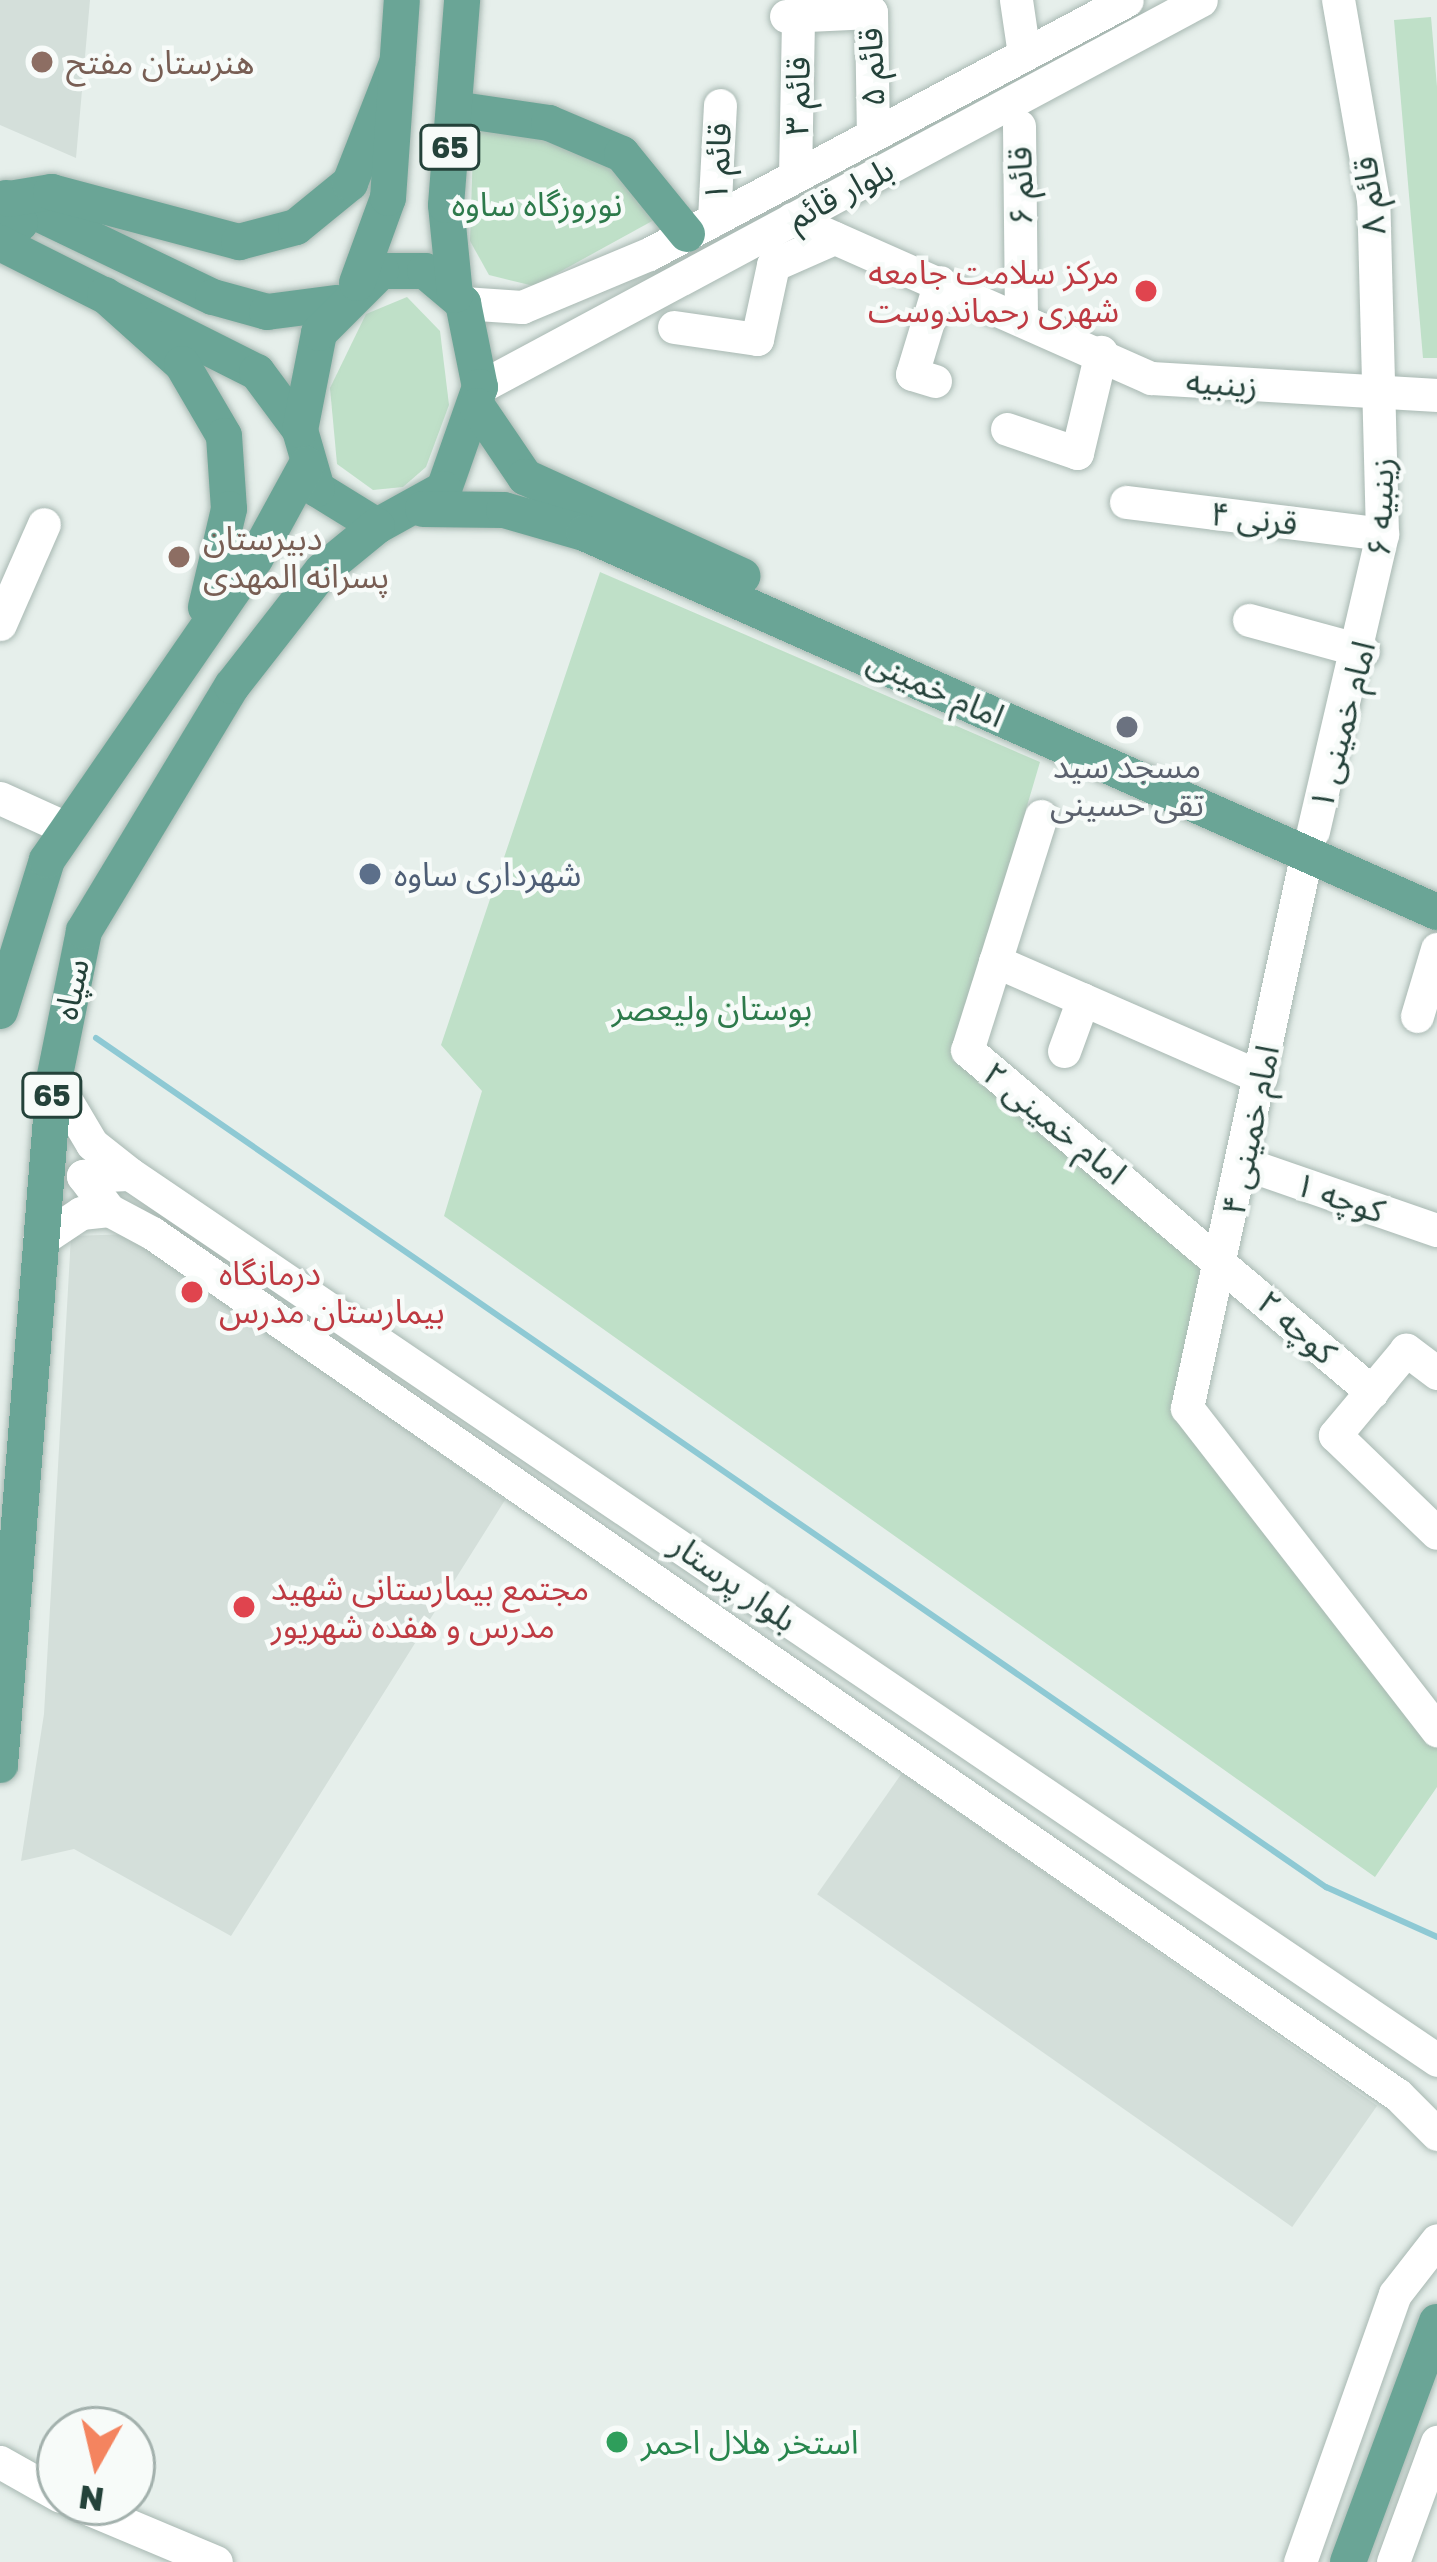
<!DOCTYPE html>
<meta charset="utf-8">
<style>
body{margin:0}
#map{position:relative;width:1437px;height:2562px;overflow:hidden;background:#e6efeb;font-family:"Golos Text","Noto Sans Arabic",sans-serif}
div>[style]{position:absolute}
[style*='--x']{left:calc(var(--x)*1px);top:calc(var(--y)*1px);width:calc(var(--w)*1px);rotate:calc(var(--a)*1deg)}
.built>*{inset:0;background:#d4dfda;transform-origin:0 0}
.green>*{inset:0;background:#bfe0c8}
.stream>*{height:6px;margin:-3px;padding:0 3px;transform-origin:3px;border-radius:3px;background:#8ec9d4}
.roads{filter:drop-shadow(0 0 3px #a8b8b2) drop-shadow(0 0 3px #a8b8b2)}
.minor>*{height:33px;margin:-16.5px;padding:0 16.5px;transform-origin:16.5px;border-radius:16.5px;background:#fff}
.major>*{height:36px;margin:-18px;padding:0 18px;transform-origin:18px;border-radius:18px;background:#6aa596}
.dots>*{width:33px;height:33px;translate:-50% -50%;box-sizing:border-box;border:6px solid #f7fbf9;border-radius:50%}
span{translate:-50% -50%;white-space:nowrap;text-align:center;line-height:1.15;-webkit-text-stroke:9px #f7fbf9;paint-order:stroke}
.shield-label span{padding:3px 9px;background:#f7fbf9;border:3px solid;border-radius:9px;-webkit-text-stroke-width:0}
.shield-label{font-size:30px;color:#24423a;font-weight:700}
.education-label{font-size:33px;color:#785e54}
.left{translate:0 -50%;text-align:left}
.street-label{font-size:33px;color:#24423a}
.park-label{font-size:33px;color:#2d7a4b}
.health-label{font-size:33px;color:#be3a42}
.right{translate:-100% -50%;text-align:right}
.worship-label{font-size:33px;color:#5b616d}
.service-label{font-size:33px;color:#4e5e75}
.leisure-label{font-size:33px;color:#27864d}
.north{position:absolute;left:36px;top:2406px;width:120px;height:120px;box-sizing:border-box;background:#f7fbf9;border:3px solid #a3b1ad;border-radius:50%;rotate:188deg;font-size:33px;font-weight:700;line-height:48px;text-align:center;color:#24423a}
.north::after{content:'';display:block;margin:auto;width:42px;height:54px;background:#f4845f;clip-path:polygon(50% 0,100% 100%,50% 72%,0 100%)}
</style>
<div id="map">
<div class="built">
<i style="clip-path:polygon(0 0,90px 0,76px 158px,0 125px)"></i>
<i style="clip-path:polygon(133px 1234px,505px 1500px,231px 1936px,74px 1849px,21px 1861px,44px 1714px,71px 1236px)"></i>
<i style="left:902px;top:1773px;width:580px;height:148px;rotate:35deg"></i>
</div>
<div class="green">
<i style="clip-path:polygon(1431px 17px,1437px 87px,1437px 358px,1423px 358px,1394px 20px)"></i>
<i style="clip-path:polygon(474px 119px,536px 130px,625px 173px,654px 220px,534px 286px,489px 275px,470px 241px)"></i>
<i style="clip-path:polygon(407px 297px,440px 331px,449px 405px,426px 467px,403px 487px,373px 490px,337px 464px,330px 388px,366px 314px)"></i>
<i style="clip-path:polygon(600px 572px,1040px 762px,952px 1060px,1204px 1253px,1176px 1419px,1437px 1741px,1437px 1787px,1375px 1877px,444px 1216px,482px 1091px,441px 1045px)"></i>
</div>
<div class="stream">
<i style="--x:96;--y:1038;--w:1495;--a:34.62"></i>
<i style="--x:1326;--y:1887;--w:122;--a:24.2"></i>
</div>
<div class="roads">
<div class="minor">
<i style="--x:1016;--y:0;--w:55;--a:81.6"></i>
<i style="--x:786;--y:16;--w:85;--a:-2.7"></i>
<i style="--x:871;--y:12;--w:122;--a:89.1"></i>
<i style="--x:1019;--y:126;--w:191;--a:89.4"></i>
<i style="--x:795;--y:176;--w:160;--a:-88.9"></i>
<i style="--x:714;--y:219;--w:114;--a:-87"></i>
<i style="--x:792;--y:219;--w:393;--a:23.9"></i>
<i style="--x:1151;--y:378;--w:287;--a:3.4"></i>
<i style="--x:463;--y:303;--w:59;--a:3.9"></i>
<i style="--x:522;--y:307;--w:138;--a:-22.7"></i>
<i style="--x:649;--y:254;--w:541;--a:-27.99"></i>
<i style="--x:674;--y:327;--w:84;--a:8.2"></i>
<i style="--x:757;--y:339;--w:76;--a:-77.8"></i>
<i style="--x:773;--y:265;--w:67;--a:-23.9"></i>
<i style="--x:935;--y:381;--w:24;--a:-163"></i>
<i style="--x:912;--y:374;--w:96;--a:-73.1"></i>
<i style="--x:480;--y:387;--w:818;--a:-28.22"></i>
<i style="--x:1007;--y:429;--w:74;--a:18.9"></i>
<i style="--x:1077;--y:453;--w:104;--a:-76.6"></i>
<i style="--x:1126;--y:502;--w:258;--a:7.1"></i>
<i style="--x:1249;--y:620;--w:118;--a:15.2"></i>
<i style="--x:0;--y:624;--w:109;--a:-66.3"></i>
<i style="--x:0;--y:798;--w:72;--a:24.4"></i>
<i style="--x:1041;--y:816;--w:245;--a:107.5"></i>
<i style="--x:967;--y:1050;--w:530;--a:40.18"></i>
<i style="--x:1313;--y:831;--w:305;--a:-76.9"></i>
<i style="--x:1382;--y:534;--w:334;--a:-91.5"></i>
<i style="--x:1373;--y:200;--w:203;--a:-99.9"></i>
<i style="--x:1307;--y:852;--w:569;--a:102.18"></i>
<i style="--x:1187;--y:1408;--w:408;--a:52.2"></i>
<i style="--x:995;--y:961;--w:290;--a:23.6"></i>
<i style="--x:1417;--y:1016;--w:70;--a:-73.4"></i>
<i style="--x:1064;--y:1051;--w:55;--a:-69.9"></i>
<i style="--x:54;--y:1080;--w:74;--a:59.3"></i>
<i style="--x:92;--y:1144;--w:48;--a:38.3"></i>
<i style="--x:130;--y:1174;--w:1579;--a:34.13"></i>
<i style="--x:1243;--y:1163;--w:205;--a:19.1"></i>
<i style="--x:109;--y:1210;--w:43;--a:-127.4"></i>
<i style="--x:83;--y:1176;--w:45;--a:-2.5"></i>
<i style="--x:39;--y:1241;--w:50;--a:-33.7"></i>
<i style="--x:81;--y:1213;--w:28;--a:-6"></i>
<i style="--x:109;--y:1210;--w:49;--a:28.1"></i>
<i style="--x:152;--y:1233;--w:1515;--a:34.68"></i>
<i style="--x:1398;--y:2095;--w:55;--a:45"></i>
<i style="--x:1437;--y:1373;--w:39;--a:-143"></i>
<i style="--x:1406;--y:1350;--w:111;--a:129.9"></i>
<i style="--x:1335;--y:1435;--w:141;--a:43.9"></i>
<i style="--x:0;--y:2462;--w:69;--a:29.5"></i>
<i style="--x:73;--y:2502;--w:155;--a:22.8"></i>
<i style="--x:1300;--y:2562;--w:284;--a:-70.5"></i>
<i style="--x:1395;--y:2294;--w:68;--a:-52.1"></i>
<i style="--x:1393;--y:2562;--w:128;--a:-69.9"></i>
</div>
<div class="major">
<i style="--x:454;--y:109;--w:96;--a:8.4"></i>
<i style="--x:549;--y:123;--w:79;--a:23"></i>
<i style="--x:622;--y:154;--w:103;--a:50.9"></i>
<i style="--x:6;--y:198;--w:229;--a:25.6"></i>
<i style="--x:213;--y:297;--w:56;--a:15.5"></i>
<i style="--x:267;--y:312;--w:71;--a:-7.3"></i>
<i style="--x:0;--y:232;--w:22;--a:-24"></i>
<i style="--x:20;--y:223;--w:26;--a:-115"></i>
<i style="--x:9;--y:199;--w:43;--a:-9.5"></i>
<i style="--x:51;--y:192;--w:195;--a:14.9"></i>
<i style="--x:239;--y:242;--w:59;--a:-14.7"></i>
<i style="--x:296;--y:227;--w:70;--a:-39.2"></i>
<i style="--x:350;--y:183;--w:129;--a:-68.6"></i>
<i style="--x:0;--y:243;--w:288;--a:26.7"></i>
<i style="--x:257;--y:372;--w:72;--a:53.4"></i>
<i style="--x:381;--y:271;--w:44;--a:0"></i>
<i style="--x:425;--y:271;--w:50;--a:40.1"></i>
<i style="--x:463;--y:303;--w:86;--a:78.6"></i>
<i style="--x:480;--y:387;--w:108;--a:109.4"></i>
<i style="--x:444;--y:489;--w:77;--a:151.1"></i>
<i style="--x:377;--y:526;--w:70;--a:-148.3"></i>
<i style="--x:317;--y:489;--w:61;--a:-106.1"></i>
<i style="--x:300;--y:430;--w:99;--a:-78.9"></i>
<i style="--x:319;--y:333;--w:88;--a:-45"></i>
<i style="--x:357;--y:283;--w:90;--a:-70"></i>
<i style="--x:388;--y:198;--w:198;--a:-86"></i>
<i style="--x:105;--y:295;--w:103;--a:41.9"></i>
<i style="--x:182;--y:364;--w:83;--a:59.7"></i>
<i style="--x:224;--y:436;--w:73;--a:86.1"></i>
<i style="--x:229;--y:509;--w:101;--a:103.2"></i>
<i style="--x:455;--y:295;--w:90;--a:-95.7"></i>
<i style="--x:446;--y:205;--w:206;--a:-85.5"></i>
<i style="--x:477;--y:406;--w:86;--a:55.9"></i>
<i style="--x:525;--y:477;--w:239;--a:24.5"></i>
<i style="--x:423;--y:509;--w:81;--a:0.7"></i>
<i style="--x:504;--y:510;--w:83;--a:16"></i>
<i style="--x:584;--y:533;--w:933;--a:23.96"></i>
<i style="--x:0;--y:1011;--w:158;--a:-72.7"></i>
<i style="--x:47;--y:860;--w:366;--a:-55.4"></i>
<i style="--x:255;--y:559;--w:108;--a:-61.3"></i>
<i style="--x:0;--y:1765;--w:687;--a:-85.49"></i>
<i style="--x:54;--y:1080;--w:152;--a:-78.6"></i>
<i style="--x:84;--y:931;--w:286;--a:-58.9"></i>
<i style="--x:232;--y:686;--w:146;--a:-52"></i>
<i style="--x:322;--y:571;--w:71;--a:-39.3"></i>
<i style="--x:1348;--y:2562;--w:256;--a:-69.7"></i>
</div>
</div>
<div class="dots">
<i style="left:42px;top:62px;background:#8d6e63"></i>
<i style="left:1146px;top:291px;background:#e0444e"></i>
<i style="left:179px;top:557px;background:#8d6e63"></i>
<i style="left:1127px;top:727px;background:#6b7280"></i>
<i style="left:370px;top:874px;background:#5c6f8a"></i>
<i style="left:192px;top:1292px;background:#e0444e"></i>
<i style="left:244px;top:1607px;background:#e0444e"></i>
<i style="left:617px;top:2442px;background:#2e9e5b"></i>
</div>
<div class="shield-label">
<span style="left:450px;top:147px">65</span>
<span style="left:52px;top:1095px">65</span>
</div>
<div class="education-label">
<span class="left" style="left:66px;top:62px">هنرستان مفتح</span>
<span class="left" style="left:203px;top:557px">دبیرستان<br>پسرانه المهدی</span>
</div>
<div class="street-label">
<span style="left:871px;top:67px;rotate:-92deg">قائم ۵</span>
<span style="left:797px;top:96px;rotate:-89deg">قائم ۳</span>
<span style="left:717px;top:162px;rotate:-87deg">قائم ۱</span>
<span style="left:1020px;top:186px;rotate:-91deg">قائم ۶</span>
<span style="left:840px;top:193px;rotate:-28deg">بلوار قائم</span>
<span style="left:1369px;top:196px;rotate:-97deg">قائم ۸</span>
<span style="left:1222px;top:383px;rotate:4deg">زینبیه</span>
<span style="left:1380px;top:507px;rotate:-88deg">زینبیه ۶</span>
<span style="left:1254px;top:518px;rotate:7deg">قرنی ۴</span>
<span style="left:936px;top:688px;rotate:24deg">امام خمینی</span>
<span style="left:1342px;top:725px;rotate:-75deg">امام خمینی ۱</span>
<span style="left:71px;top:989px;rotate:-78deg">سپاه</span>
<span style="left:1055px;top:1123px;rotate:39deg">امام خمینی ۲</span>
<span style="left:1250px;top:1130px;rotate:-78deg">امام خمینی ۴</span>
<span style="left:1340px;top:1197px;rotate:19deg">کوچه ۱</span>
<span style="left:1297px;top:1327px;rotate:41deg">کوچه ۲</span>
<span style="left:734px;top:1582px;rotate:35deg">بلوار پرستار</span>
</div>
<div class="park-label">
<span style="left:537px;top:204px">نوروزگاه ساوه</span>
<span style="left:712px;top:1008px">بوستان ولیعصر</span>
</div>
<div class="health-label">
<span class="right" style="left:1119px;top:291px">مرکز سلامت جامعه<br>شهری رحماندوست</span>
<span class="left" style="left:219px;top:1292px">درمانگاه<br>بیمارستان مدرس</span>
<span class="left" style="left:271px;top:1607px">مجتمع بیمارستانی شهید<br>مدرس و هفده شهریور</span>
</div>
<div class="worship-label">
<span style="left:1127px;top:785px">مسجد سید<br>تقی حسینی</span>
</div>
<div class="service-label">
<span class="left" style="left:394px;top:874px">شهرداری ساوه</span>
</div>
<div class="leisure-label">
<span class="left" style="left:641px;top:2442px">استخر هلال احمر</span>
</div>
<div class="north">N</div>
</div>
